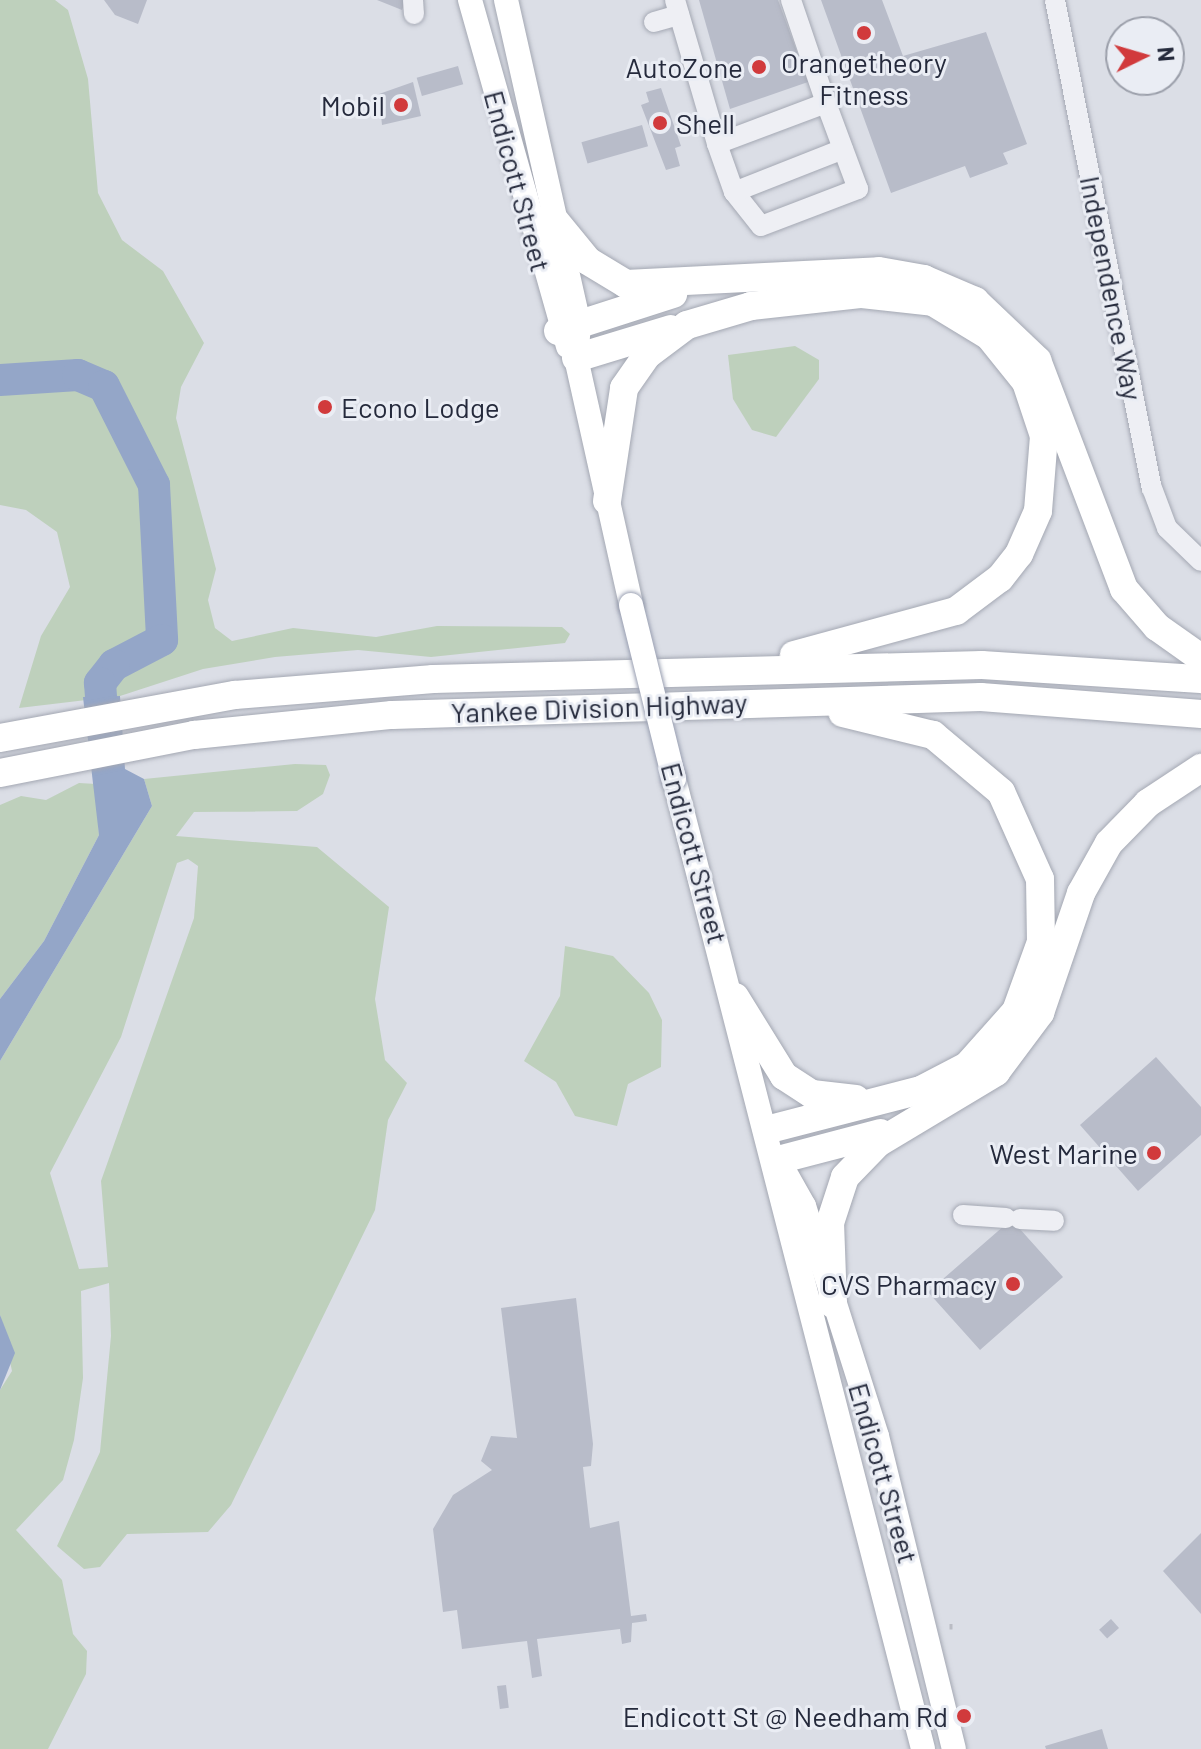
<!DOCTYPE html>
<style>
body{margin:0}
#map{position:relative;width:1201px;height:1749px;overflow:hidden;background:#dbdee6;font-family:Barlow,sans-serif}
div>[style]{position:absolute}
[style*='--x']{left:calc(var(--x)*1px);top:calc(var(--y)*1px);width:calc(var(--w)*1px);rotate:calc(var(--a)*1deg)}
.green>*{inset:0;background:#bed0bc}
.water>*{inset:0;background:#94a6c8}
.river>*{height:32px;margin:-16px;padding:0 16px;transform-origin:16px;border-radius:16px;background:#94a6c8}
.building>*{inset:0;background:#b8bcc9;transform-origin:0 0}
.path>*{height:3px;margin-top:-1.5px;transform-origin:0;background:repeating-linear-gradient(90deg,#babcc4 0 6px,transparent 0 12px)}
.roads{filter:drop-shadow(0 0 2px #a4a8b3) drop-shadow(0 0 2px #a4a8b3)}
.minor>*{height:20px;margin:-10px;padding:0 10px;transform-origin:10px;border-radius:10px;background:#eeeff4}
.major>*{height:24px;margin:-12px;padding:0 12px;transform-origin:12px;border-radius:12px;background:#fff}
.highway>*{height:28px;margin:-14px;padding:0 14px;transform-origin:14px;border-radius:14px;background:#fff}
.bridges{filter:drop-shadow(0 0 2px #9aa0b2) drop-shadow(0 0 2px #9aa0b2)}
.major-bridge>*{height:24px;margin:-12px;padding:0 12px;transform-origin:12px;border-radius:12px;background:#fff}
.dots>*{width:22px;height:22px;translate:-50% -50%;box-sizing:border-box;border:4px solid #eaedf4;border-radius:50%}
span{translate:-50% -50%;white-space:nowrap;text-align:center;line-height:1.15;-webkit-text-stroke:6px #eaedf4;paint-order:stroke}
.poi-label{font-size:28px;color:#252a3c}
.right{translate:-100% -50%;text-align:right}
.left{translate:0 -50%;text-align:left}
.street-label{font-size:28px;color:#252a3c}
.north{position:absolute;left:1105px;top:16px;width:80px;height:80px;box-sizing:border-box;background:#eaedf4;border:2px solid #9b9faa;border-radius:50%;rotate:85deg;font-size:22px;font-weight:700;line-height:32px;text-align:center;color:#252a3c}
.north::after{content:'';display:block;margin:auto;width:28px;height:36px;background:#d13a3c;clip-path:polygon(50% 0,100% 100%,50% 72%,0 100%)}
</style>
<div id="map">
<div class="green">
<i style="clip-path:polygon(0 0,55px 0,68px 10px,88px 79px,98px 193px,122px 240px,163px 271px,204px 343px,181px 387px,176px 418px,216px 569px,208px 600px,215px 628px,232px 641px,293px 628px,376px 637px,437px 626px,562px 627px,570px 634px,565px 643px,431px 657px,358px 650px,275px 657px,203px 669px,120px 696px,19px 708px,41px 636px,70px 587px,57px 532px,26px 510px,0 505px)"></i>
<i style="clip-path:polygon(795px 346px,819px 360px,819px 379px,776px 437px,752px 430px,733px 399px,728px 355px)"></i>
<i style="clip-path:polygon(evenodd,295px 764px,326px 765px,330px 775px,323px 794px,297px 811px,194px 812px,176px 836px,317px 847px,389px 907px,375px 999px,385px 1060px,407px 1083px,388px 1120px,375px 1210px,231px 1505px,208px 1532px,127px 1534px,100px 1567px,84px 1569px,57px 1546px,100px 1452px,111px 1336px,109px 1283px,81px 1291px,83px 1378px,74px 1440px,63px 1480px,16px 1530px,62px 1580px,73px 1634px,87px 1651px,86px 1674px,48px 1749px,0 1749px,0 1390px,12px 1371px,0 1315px,0 1061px,152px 806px,144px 779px,295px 764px,188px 859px,198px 866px,194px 918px,101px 1181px,108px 1267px,79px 1269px,50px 1173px,121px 1037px,177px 863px,188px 859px)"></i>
<i style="clip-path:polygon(79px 783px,96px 784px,99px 835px,44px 941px,0 999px,0 805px,21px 796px,46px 800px)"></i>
<i style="clip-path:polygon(565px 946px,613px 956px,649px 993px,662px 1020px,661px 1067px,628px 1084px,617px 1126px,575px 1116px,556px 1082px,524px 1061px,560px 996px)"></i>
</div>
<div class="water">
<i style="clip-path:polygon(120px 696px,125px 769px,144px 779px,152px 806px,0 1061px,0 999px,44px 941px,99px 835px,83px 697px)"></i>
<i style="clip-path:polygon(0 1315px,15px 1353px,0 1390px)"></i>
</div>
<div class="river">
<i style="--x:0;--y:380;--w:78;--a:-3.7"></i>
<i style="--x:78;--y:375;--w:28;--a:23"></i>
<i style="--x:104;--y:386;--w:111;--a:63.2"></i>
<i style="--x:154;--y:485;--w:155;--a:87"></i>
<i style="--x:162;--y:640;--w:54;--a:152.5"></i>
<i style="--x:114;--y:665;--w:23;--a:128"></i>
<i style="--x:100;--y:683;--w:55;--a:85.8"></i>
</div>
<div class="building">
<i style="clip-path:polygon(104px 0,147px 0,138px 24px,115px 15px)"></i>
<i style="clip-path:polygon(377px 0,406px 0,402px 10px)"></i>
<i style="clip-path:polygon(699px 0,778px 0,808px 82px,730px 109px)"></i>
<i style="clip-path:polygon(821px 0,882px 0,903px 56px,986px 32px,1027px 144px,1003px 153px,1008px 164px,970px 178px,965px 166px,891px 193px)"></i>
<i style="left:458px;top:66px;width:19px;height:43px;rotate:74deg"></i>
<i style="clip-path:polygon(413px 82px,421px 116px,382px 125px,379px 94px)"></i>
<i style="clip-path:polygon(661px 88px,681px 146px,675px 148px,680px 166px,666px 170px,641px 105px,649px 102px,646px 92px)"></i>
<i style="left:642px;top:125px;width:22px;height:63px;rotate:74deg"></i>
<i style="clip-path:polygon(1156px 1057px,1201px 1107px,1201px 1135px,1138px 1191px,1080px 1125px)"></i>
<i style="clip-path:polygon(1006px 1211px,1020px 1211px,1019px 1228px,1063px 1277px,980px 1350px,928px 1292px,1005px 1225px)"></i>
<i style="clip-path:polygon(576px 1298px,593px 1444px,591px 1466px,583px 1467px,590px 1528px,619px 1521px,631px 1616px,646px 1614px,647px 1621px,632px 1623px,631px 1642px,622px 1644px,620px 1629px,537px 1639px,542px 1676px,532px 1678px,527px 1641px,462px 1649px,457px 1610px,443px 1612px,433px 1529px,453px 1495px,492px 1470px,481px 1461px,491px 1436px,517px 1438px,501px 1308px)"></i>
<i style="clip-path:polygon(1201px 1533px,1201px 1614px,1163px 1571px)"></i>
<i style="left:1111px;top:1619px;width:12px;height:16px;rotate:48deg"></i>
<i style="left:506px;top:1685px;width:23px;height:9px;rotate:83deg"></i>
<i style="clip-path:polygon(1102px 1729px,1108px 1749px,1046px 1749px,1045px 1746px)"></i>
</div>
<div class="path">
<i style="--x:951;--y:1623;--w:6;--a:90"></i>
</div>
<div class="roads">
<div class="minor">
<i style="--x:413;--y:0;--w:14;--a:86"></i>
<i style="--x:675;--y:0;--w:150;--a:73.7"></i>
<i style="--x:717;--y:144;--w:116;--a:-20.6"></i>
<i style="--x:826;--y:103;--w:109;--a:-108.8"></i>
<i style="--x:1055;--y:0;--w:498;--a:78.8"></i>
<i style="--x:1152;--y:488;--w:43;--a:69.4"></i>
<i style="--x:1167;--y:528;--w:47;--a:44.1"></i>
<i style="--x:654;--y:22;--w:26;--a:-16"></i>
<i style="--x:717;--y:144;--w:51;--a:70.5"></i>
<i style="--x:734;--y:192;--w:43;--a:51.5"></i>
<i style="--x:761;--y:226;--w:104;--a:-20.9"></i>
<i style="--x:858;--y:189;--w:92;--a:-110.4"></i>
<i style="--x:734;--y:192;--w:117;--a:-21.5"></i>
<i style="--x:963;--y:1215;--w:43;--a:4"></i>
<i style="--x:1020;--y:1219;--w:34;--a:3"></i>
</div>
<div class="major">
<i style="--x:470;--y:0;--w:360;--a:74.2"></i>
<i style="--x:506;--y:0;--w:333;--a:77.3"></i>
<i style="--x:579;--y:325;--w:33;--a:95"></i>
<i style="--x:576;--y:358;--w:253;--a:77.4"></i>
<i style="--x:674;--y:779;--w:1001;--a:75.6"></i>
<i style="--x:778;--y:1160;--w:53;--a:60.5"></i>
<i style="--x:804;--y:1206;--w:241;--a:72.4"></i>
<i style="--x:877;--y:1436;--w:322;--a:76.2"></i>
</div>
<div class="highway">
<i style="--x:556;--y:222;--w:50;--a:50.6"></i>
<i style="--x:588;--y:261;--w:44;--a:31.2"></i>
<i style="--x:626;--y:284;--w:253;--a:-2.9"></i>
<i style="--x:879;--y:271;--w:46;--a:10.1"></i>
<i style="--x:924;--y:279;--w:56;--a:23.3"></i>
<i style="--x:975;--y:301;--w:86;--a:43.6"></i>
<i style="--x:1037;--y:360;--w:245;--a:69.2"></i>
<i style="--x:1124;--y:589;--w:50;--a:49"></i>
<i style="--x:1157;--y:627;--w:54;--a:35.2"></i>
<i style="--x:558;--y:331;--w:121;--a:-17.8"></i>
<i style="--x:576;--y:358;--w:99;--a:-17"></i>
<i style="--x:607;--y:501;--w:114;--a:-81.4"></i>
<i style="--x:624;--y:388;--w:40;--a:-55.1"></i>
<i style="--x:647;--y:355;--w:50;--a:-36.9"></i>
<i style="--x:687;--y:325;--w:67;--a:-16.5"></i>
<i style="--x:751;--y:306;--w:112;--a:-6.2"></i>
<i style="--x:862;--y:294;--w:71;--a:6.4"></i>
<i style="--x:933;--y:302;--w:66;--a:31.3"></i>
<i style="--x:989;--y:336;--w:59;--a:51.2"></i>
<i style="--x:1026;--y:382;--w:57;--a:71.6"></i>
<i style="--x:1044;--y:436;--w:75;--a:94.6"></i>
<i style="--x:1038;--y:511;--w:47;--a:113.8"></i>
<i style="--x:1019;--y:554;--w:31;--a:128"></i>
<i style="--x:1000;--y:578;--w:55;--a:143.1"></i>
<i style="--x:956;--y:611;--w:168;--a:164.8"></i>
<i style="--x:0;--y:738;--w:239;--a:-10.4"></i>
<i style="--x:235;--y:695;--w:199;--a:-4.6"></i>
<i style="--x:433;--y:679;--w:549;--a:-1.46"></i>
<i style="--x:982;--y:665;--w:219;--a:3.7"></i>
<i style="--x:0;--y:773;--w:198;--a:-11.1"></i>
<i style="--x:194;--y:735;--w:199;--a:-5.8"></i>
<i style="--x:392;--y:715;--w:589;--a:-1.75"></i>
<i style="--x:981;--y:697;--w:221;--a:4.4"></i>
<i style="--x:735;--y:997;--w:93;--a:58.2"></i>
<i style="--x:784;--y:1076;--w:33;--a:33"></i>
<i style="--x:812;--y:1094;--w:44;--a:6.5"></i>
<i style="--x:770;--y:1129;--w:156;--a:-14.5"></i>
<i style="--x:921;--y:1090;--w:52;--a:-27.6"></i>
<i style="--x:967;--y:1066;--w:74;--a:-48.3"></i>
<i style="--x:1016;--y:1011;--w:73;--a:-70.1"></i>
<i style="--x:1041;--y:942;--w:63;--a:-90.9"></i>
<i style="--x:1040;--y:879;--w:95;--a:-114.1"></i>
<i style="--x:1001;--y:792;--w:89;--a:-140"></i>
<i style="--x:933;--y:735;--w:93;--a:-166.3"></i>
<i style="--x:778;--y:1160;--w:106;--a:-14.7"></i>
<i style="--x:833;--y:1304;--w:81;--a:-92.1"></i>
<i style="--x:830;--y:1223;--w:48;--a:-71.9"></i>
<i style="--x:845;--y:1177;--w:47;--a:-45.9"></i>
<i style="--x:878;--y:1143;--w:138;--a:-31"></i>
<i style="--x:996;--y:1072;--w:74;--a:-53.3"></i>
<i style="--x:1040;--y:1013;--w:127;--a:-71.1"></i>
<i style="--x:1081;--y:893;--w:57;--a:-60.8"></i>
<i style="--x:1109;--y:843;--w:56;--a:-45.7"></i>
<i style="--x:1148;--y:803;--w:64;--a:-33.4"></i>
</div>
</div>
<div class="bridges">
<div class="major-bridge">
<i style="--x:631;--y:605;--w:179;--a:76.1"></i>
</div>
</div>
<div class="dots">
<i style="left:864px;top:33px;background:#d13a3c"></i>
<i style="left:759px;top:67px;background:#d13a3c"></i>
<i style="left:401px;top:105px;background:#d13a3c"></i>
<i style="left:660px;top:123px;background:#d13a3c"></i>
<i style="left:325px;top:407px;background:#d13a3c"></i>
<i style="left:1154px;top:1153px;background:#d13a3c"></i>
<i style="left:1013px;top:1284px;background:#d13a3c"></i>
<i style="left:964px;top:1716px;background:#d13a3c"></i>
</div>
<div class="poi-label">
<span style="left:864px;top:78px">Orangetheory<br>Fitness</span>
<span class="right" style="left:743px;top:67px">AutoZone</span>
<span class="right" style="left:385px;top:105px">Mobil</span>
<span class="left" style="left:676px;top:123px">Shell</span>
<span class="left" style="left:341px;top:407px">Econo Lodge</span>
<span class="right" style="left:1138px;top:1153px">West Marine</span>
<span class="right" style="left:997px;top:1284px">CVS Pharmacy</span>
<span class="right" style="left:948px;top:1716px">Endicott St @ Needham Rd</span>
</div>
<div class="street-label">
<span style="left:518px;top:181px;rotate:75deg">Endicott Street</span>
<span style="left:1112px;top:288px;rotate:79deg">Independence Way</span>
<span style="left:599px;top:707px;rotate:-2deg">Yankee Division Highway</span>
<span style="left:695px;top:853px;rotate:75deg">Endicott Street</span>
<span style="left:884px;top:1473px;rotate:74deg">Endicott Street</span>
</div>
<div class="north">N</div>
</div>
